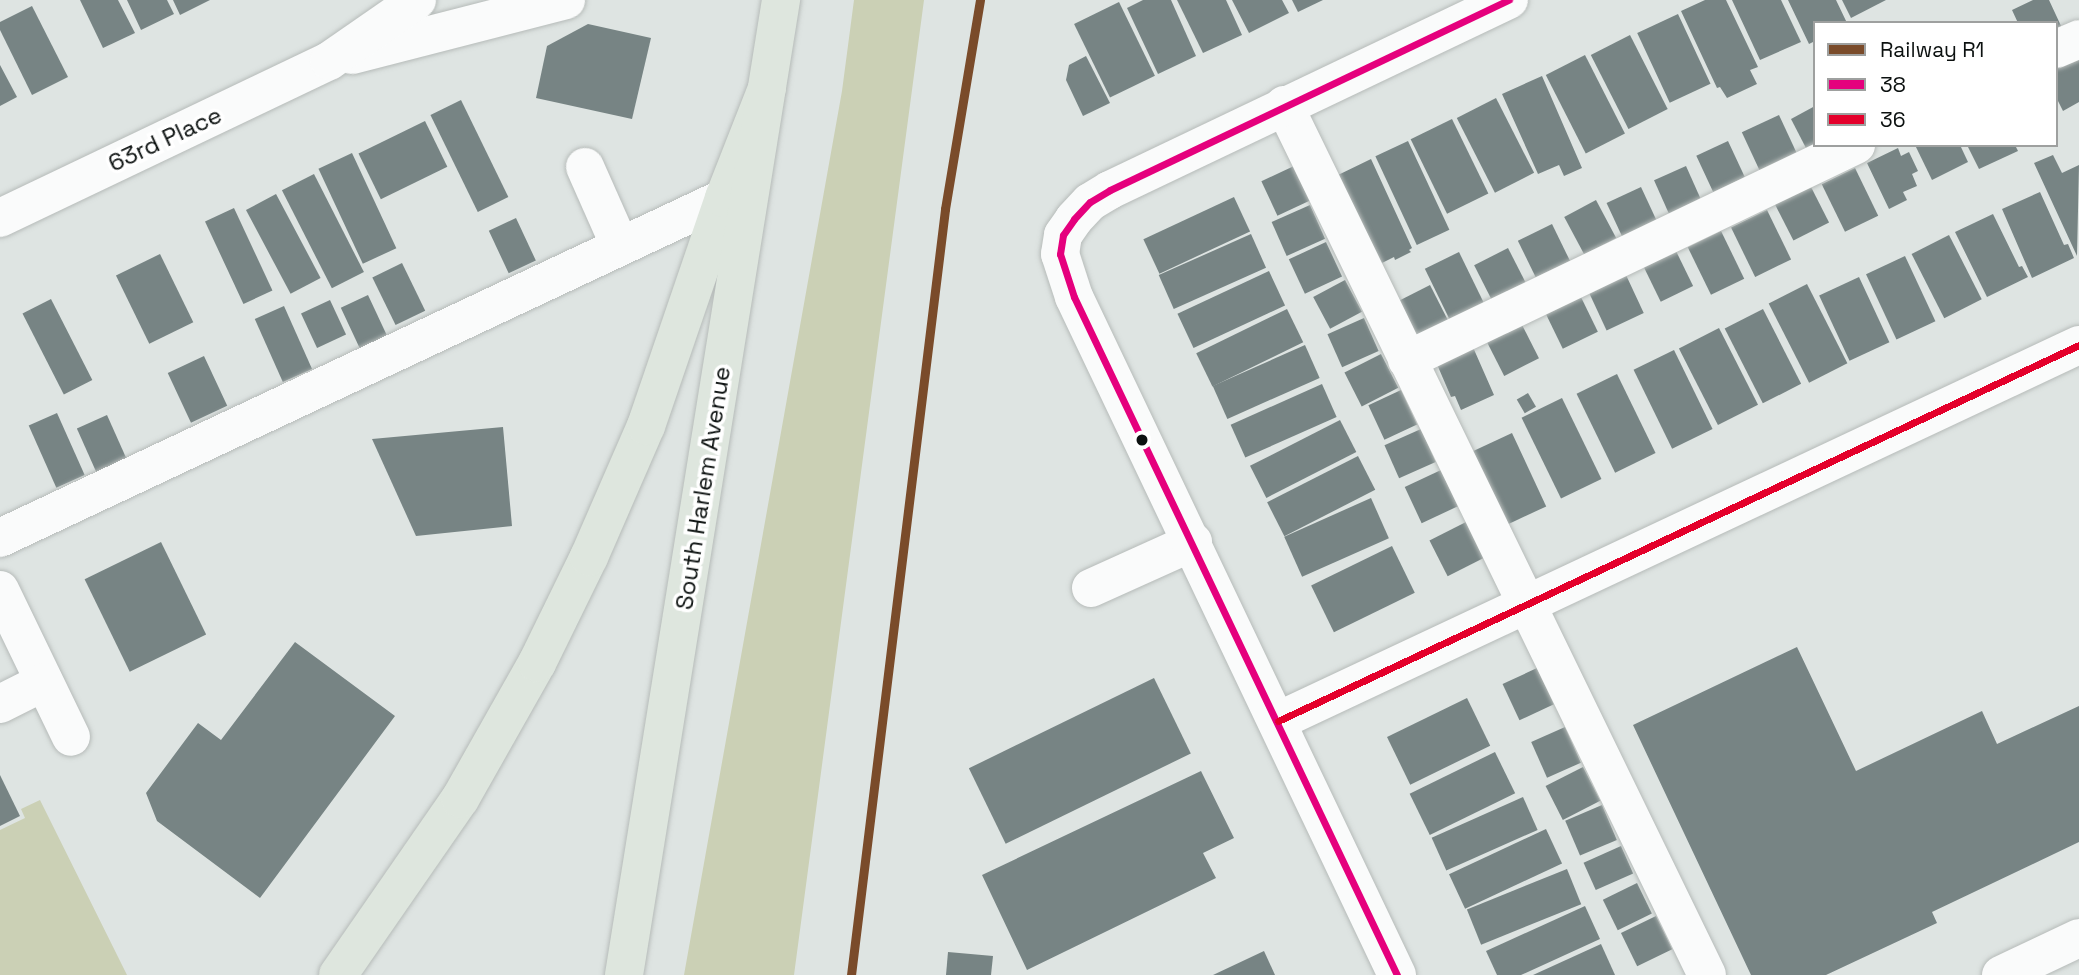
<!DOCTYPE html>
<style>
body{margin:0}
#map{position:relative;width:2079px;height:975px;overflow:hidden;background:#dee4e2;font-family:"Space Grotesk",sans-serif}
div>[style]{position:absolute}
[style*='--x']{left:calc(var(--x)*1px);top:calc(var(--y)*1px);width:calc(var(--w)*1px);rotate:calc(var(--a)*1deg)}
.green>*{inset:0;background:#cbd0b5}
.building>*{inset:0;background:#778484;transform-origin:0 0}
.roads{filter:drop-shadow(0 0 2px #b6bbb9) drop-shadow(0 0 2px #b6bbb9)}
.minor>*{height:38px;margin:-19px;padding:0 19px;transform-origin:19px;border-radius:19px;background:#fafbfb}
.major>*{height:38px;margin:-19px;padding:0 19px;transform-origin:19px;border-radius:19px;background:#dee6de}
.bus-1>*{height:7px;margin:-3.5px;padding:0 3.5px;transform-origin:3.5px;border-radius:3.5px;background:#e5007d}
.bus-2>*{height:7px;margin:-3.5px;padding:0 3.5px;transform-origin:3.5px;border-radius:3.5px;background:#e4002b}
.rail-1>*{height:9px;margin:-4.5px;padding:0 4.5px;transform-origin:4.5px;border-radius:4.5px;background:#7a4b2a}
.dots>*{width:19px;height:19px;translate:-50% -50%;box-sizing:border-box;border:4px solid #fff;border-radius:50%}
span{translate:-50% -50%;white-space:nowrap;text-align:center;line-height:1.15;-webkit-text-stroke:7px #fff;paint-order:stroke}
.street-label{font-size:24px;color:#0c1110}
.legend{position:absolute;left:1813px;top:21px;width:245px;height:126px;box-sizing:border-box;background:#fff;border:2px solid #9ea09f;margin:0;padding:9px 12px;list-style:none;font-size:21px;color:#0c1110}
.legend li{display:flex;align-items:center;gap:14px;height:35px}
.legend b{width:35px;border:2px solid #9ea09f}
</style>
<div id="map">
<div class="green">
<i style="clip-path:polygon(854px 0,924px 0,794px 975px,684px 975px,842px 91px)"></i>
<i style="clip-path:polygon(40px 800px,127px 975px,0 975px,0 830px,25px 818px,21px 809px)"></i>
</div>
<div class="building">
<i style="clip-path:polygon(80px 0,118px 0,135px 33px,103px 48px)"></i>
<i style="clip-path:polygon(127px 0,167px 0,174px 14px,141px 30px)"></i>
<i style="clip-path:polygon(173px 0,210px 0,180px 15px)"></i>
<i style="clip-path:polygon(1143px 0,1171px 0,1196px 56px,1158px 74px,1127px 8px)"></i>
<i style="clip-path:polygon(1177px 0,1226px 0,1242px 35px,1203px 53px)"></i>
<i style="clip-path:polygon(1232px 0,1282px 0,1289px 13px,1249px 33px)"></i>
<i style="clip-path:polygon(1292px 0,1323px 0,1298px 12px)"></i>
<i style="clip-path:polygon(1705px 0,1726px 0,1758px 67px,1750px 70px,1757px 84px,1727px 98px,1720px 87px,1717px 88px,1681px 11px)"></i>
<i style="clip-path:polygon(1732px 0,1781px 0,1801px 42px,1760px 60px)"></i>
<i style="clip-path:polygon(1788px 0,1836px 0,1847px 23px,1815px 23px,1815px 41px,1809px 44px)"></i>
<i style="clip-path:polygon(1842px 0,1886px 0,1851px 18px)"></i>
<i style="clip-path:polygon(2033px 0,2049px 0,2062px 28px,2056px 31px,2056px 23px,2018px 23px,2012px 10px)"></i>
<i style="left:1119px;top:2px;width:82px;height:50px;rotate:64deg"></i>
<i style="clip-path:polygon(32px 6px,68px 77px,32px 95px,0 30px,0 22px)"></i>
<i style="left:1678px;top:14px;width:77px;height:45px;rotate:65deg"></i>
<i style="clip-path:polygon(588px 24px,651px 38px,632px 119px,536px 98px,547px 46px)"></i>
<i style="left:1630px;top:35px;width:83px;height:44px;rotate:63deg"></i>
<i style="clip-path:polygon(2079px 54px,2079px 102px,2063px 111px,2056px 97px,2056px 66px)"></i>
<i style="left:1585px;top:55px;width:88px;height:44px;rotate:63deg"></i>
<i style="clip-path:polygon(1086px 56px,1110px 103px,1083px 116px,1066px 80px,1069px 65px)"></i>
<i style="clip-path:polygon(0 65px,17px 97px,0 106px)"></i>
<i style="clip-path:polygon(1542px 76px,1582px 168px,1564px 176px,1559px 165px,1538px 174px,1502px 94px)"></i>
<i style="left:1496px;top:98px;width:84px;height:44px;rotate:63deg"></i>
<i style="left:461px;top:100px;width:108px;height:34px;rotate:64deg"></i>
<i style="clip-path:polygon(1815px 106px,1815px 145px,1807px 150px,1791px 119px)"></i>
<i style="left:1779px;top:115px;width:44px;height:41px;rotate:65deg"></i>
<i style="left:1452px;top:119px;width:83px;height:46px;rotate:64deg"></i>
<i style="left:425px;top:121px;width:51px;height:74px;rotate:64deg"></i>
<i style="left:1408px;top:141px;width:98px;height:36px;rotate:65deg"></i>
<i style="left:1728px;top:141px;width:40px;height:35px;rotate:65deg"></i>
<i style="clip-path:polygon(1915px 145px,1960px 145px,1968px 162px,1932px 180px)"></i>
<i style="clip-path:polygon(1967px 145px,2015px 145px,2018px 151px,1979px 169px)"></i>
<i style="clip-path:polygon(1898px 148px,1901px 156px,1909px 152px,1918px 171px,1912px 174px,1917px 186px,1903px 192px,1907px 200px,1889px 209px,1867px 163px)"></i>
<i style="left:352px;top:153px;width:105px;height:37px;rotate:65deg"></i>
<i style="clip-path:polygon(2053px 155px,2062px 173px,2079px 165px,2077px 256px,2034px 163px)"></i>
<i style="clip-path:polygon(1371px 159px,1412px 248px,1409px 250px,1411px 252px,1395px 260px,1394px 257px,1378px 265px,1336px 176px)"></i>
<i style="left:1294px;top:166px;width:38px;height:36px;rotate:65deg"></i>
<i style="left:1686px;top:166px;width:37px;height:35px;rotate:66deg"></i>
<i style="left:1855px;top:168px;width:53px;height:37px;rotate:64deg"></i>
<i style="left:314px;top:174px;width:110px;height:36px;rotate:63deg"></i>
<i style="left:1810px;top:185px;width:42px;height:40px;rotate:63deg"></i>
<i style="left:1641px;top:187px;width:38px;height:38px;rotate:65deg"></i>
<i style="clip-path:polygon(2040px 192px,2064px 245px,2068px 244px,2074px 258px,2032px 278px,2002px 209px)"></i>
<i style="left:276px;top:194px;width:95px;height:34px;rotate:62deg"></i>
<i style="left:1234px;top:197px;width:38px;height:100px;rotate:65deg"></i>
<i style="left:1596px;top:200px;width:43px;height:36px;rotate:62deg"></i>
<i style="left:1310px;top:205px;width:37px;height:42px;rotate:66deg"></i>
<i style="left:234px;top:208px;width:91px;height:32px;rotate:65deg"></i>
<i style="left:1767px;top:210px;width:55px;height:40px;rotate:64deg"></i>
<i style="clip-path:polygon(1993px 214px,2019px 267px,2022px 266px,2028px 277px,1987px 297px,1955px 232px)"></i>
<i style="left:516px;top:218px;width:47px;height:30px;rotate:65deg"></i>
<i style="left:1552px;top:224px;width:41px;height:38px;rotate:64deg"></i>
<i style="left:1721px;top:231px;width:53px;height:37px;rotate:64deg"></i>
<i style="left:1251px;top:234px;width:37px;height:101px;rotate:66deg"></i>
<i style="left:1949px;top:235px;width:72px;height:42px;rotate:63deg"></i>
<i style="left:1326px;top:242px;width:38px;height:41px;rotate:65deg"></i>
<i style="left:1508px;top:248px;width:40px;height:38px;rotate:63deg"></i>
<i style="left:1676px;top:251px;width:39px;height:36px;rotate:64deg"></i>
<i style="left:1459px;top:252px;width:59px;height:38px;rotate:64deg"></i>
<i style="left:160px;top:254px;width:76px;height:49px;rotate:64deg"></i>
<i style="left:1905px;top:256px;width:72px;height:43px;rotate:65deg"></i>
<i style="left:402px;top:263px;width:53px;height:33px;rotate:64deg"></i>
<i style="left:1269px;top:271px;width:38px;height:101px;rotate:65deg"></i>
<i style="left:1626px;top:275px;width:42px;height:41px;rotate:65deg"></i>
<i style="left:1859px;top:277px;width:72px;height:44px;rotate:65deg"></i>
<i style="left:1345px;top:280px;width:36px;height:36px;rotate:62deg"></i>
<i style="left:1807px;top:284px;width:89px;height:43px;rotate:63deg"></i>
<i style="left:1430px;top:285px;width:42px;height:37px;rotate:63deg"></i>
<i style="left:1579px;top:293px;width:43px;height:39px;rotate:64deg"></i>
<i style="left:368px;top:295px;width:47px;height:30px;rotate:65deg"></i>
<i style="left:51px;top:299px;width:91px;height:32px;rotate:63deg"></i>
<i style="left:330px;top:300px;width:38px;height:32px;rotate:65deg"></i>
<i style="left:284px;top:306px;width:69px;height:32px;rotate:66deg"></i>
<i style="left:1287px;top:309px;width:37px;height:101px;rotate:64deg"></i>
<i style="left:1763px;top:309px;width:84px;height:43px;rotate:63deg"></i>
<i style="left:1364px;top:318px;width:36px;height:40px;rotate:66deg"></i>
<i style="left:1519px;top:319px;width:44px;height:39px;rotate:63deg"></i>
<i style="left:1719px;top:328px;width:86px;height:45px;rotate:63deg"></i>
<i style="left:1305px;top:345px;width:36px;height:101px;rotate:66deg"></i>
<i style="clip-path:polygon(1472px 345px,1494px 395px,1461px 410px,1455px 396px,1451px 397px,1436px 362px)"></i>
<i style="left:1674px;top:350px;width:88px;height:45px;rotate:64deg"></i>
<i style="left:1381px;top:354px;width:38px;height:41px;rotate:63deg"></i>
<i style="left:204px;top:356px;width:55px;height:40px;rotate:65deg"></i>
<i style="left:1617px;top:374px;width:88px;height:45px;rotate:64deg"></i>
<i style="left:1322px;top:384px;width:36px;height:100px;rotate:66deg"></i>
<i style="left:1401px;top:390px;width:38px;height:36px;rotate:65deg"></i>
<i style="left:1528px;top:393px;width:16px;height:13px;rotate:60deg"></i>
<i style="left:1562px;top:398px;width:90px;height:45px;rotate:64deg"></i>
<i style="left:57px;top:413px;width:68px;height:31px;rotate:66deg"></i>
<i style="left:107px;top:415px;width:51px;height:33px;rotate:66deg"></i>
<i style="left:1340px;top:420px;width:36px;height:101px;rotate:63deg"></i>
<i style="clip-path:polygon(503px 427px,512px 526px,416px 536px,372px 439px)"></i>
<i style="left:1421px;top:429px;width:36px;height:40px;rotate:66deg"></i>
<i style="left:1512px;top:433px;width:81px;height:45px;rotate:65deg"></i>
<i style="left:1358px;top:456px;width:38px;height:102px;rotate:63deg"></i>
<i style="left:1441px;top:470px;width:40px;height:40px;rotate:65deg"></i>
<i style="left:1371px;top:498px;width:44px;height:95px;rotate:66deg"></i>
<i style="left:1466px;top:522px;width:40px;height:41px;rotate:63deg"></i>
<i style="left:161px;top:542px;width:103px;height:85px;rotate:64deg"></i>
<i style="left:1392px;top:546px;width:52px;height:90px;rotate:64deg"></i>
<i style="clip-path:polygon(295px 642px,395px 716px,260px 898px,157px 821px,146px 793px,198px 723px,221px 740px)"></i>
<i style="clip-path:polygon(1797px 647px,1856px 771px,1982px 711px,1997px 744px,2079px 706px,2079px 842px,1932px 912px,1937px 923px,1826px 975px,1751px 975px,1633px 725px)"></i>
<i style="left:1537px;top:668px;width:40px;height:38px;rotate:65deg"></i>
<i style="left:1154px;top:678px;width:84px;height:206px;rotate:64deg"></i>
<i style="left:1467px;top:698px;width:53px;height:89px;rotate:64deg"></i>
<i style="left:1565px;top:727px;width:39px;height:37px;rotate:66deg"></i>
<i style="left:1495px;top:752px;width:46px;height:95px;rotate:64deg"></i>
<i style="left:1583px;top:767px;width:38px;height:42px;rotate:63deg"></i>
<i style="clip-path:polygon(1201px 771px,1234px 838px,1203px 853px,1216px 878px,1027px 970px,982px 875px)"></i>
<i style="clip-path:polygon(0 775px,20px 816px,0 826px)"></i>
<i style="left:1523px;top:797px;width:36px;height:100px;rotate:66deg"></i>
<i style="left:1602px;top:805px;width:38px;height:40px;rotate:67deg"></i>
<i style="left:1546px;top:829px;width:38px;height:107px;rotate:65deg"></i>
<i style="left:1621px;top:846px;width:30px;height:41px;rotate:66deg"></i>
<i style="left:1567px;top:869px;width:38px;height:108px;rotate:68deg"></i>
<i style="left:1637px;top:883px;width:34px;height:38px;rotate:64deg"></i>
<i style="clip-path:polygon(1585px 906px,1600px 939px,1521px 975px,1497px 975px,1486px 951px)"></i>
<i style="left:1656px;top:916px;width:37px;height:39px;rotate:64deg"></i>
<i style="clip-path:polygon(1601px 944px,1615px 975px,1533px 975px)"></i>
<i style="clip-path:polygon(1264px 951px,1275px 975px,1213px 975px)"></i>
<i style="clip-path:polygon(948px 952px,993px 956px,991px 975px,946px 975px)"></i>
</div>
<div class="roads">
<div class="minor">
<i style="--x:2056;--y:49;--w:25;--a:-23"></i>
<i style="--x:352;--y:55;--w:221;--a:-14.4"></i>
<i style="--x:1284;--y:105;--w:967;--a:64.07"></i>
<i style="--x:585;--y:167;--w:86;--a:66.1"></i>
<i style="--x:0;--y:218;--w:365;--a:-25.5"></i>
<i style="--x:329;--y:61;--w:107;--a:-34.7"></i>
<i style="--x:1407;--y:360;--w:498;--a:-25.6"></i>
<i style="--x:0;--y:538;--w:800;--a:-25.16"></i>
<i style="--x:1091;--y:588;--w:112;--a:-24.3"></i>
<i style="--x:0;--y:590;--w:163;--a:64.2"></i>
<i style="--x:0;--y:704;--w:49;--a:-26.6"></i>
<i style="--x:1278;--y:721;--w:885;--a:-25.15"></i>
<i style="--x:1397;--y:975;--w:751;--a:-115.47"></i>
<i style="--x:1074;--y:297;--w:45;--a:-108"></i>
<i style="--x:1060;--y:254;--w:19;--a:-81"></i>
<i style="--x:1063;--y:235;--w:19;--a:-55"></i>
<i style="--x:1074;--y:219;--w:23;--a:-47"></i>
<i style="--x:1090;--y:202;--w:23;--a:-31"></i>
<i style="--x:1110;--y:190;--w:442;--a:-25.5"></i>
<i style="--x:2001;--y:975;--w:86;--a:-25.4"></i>
</div>
<div class="major">
<i style="--x:338;--y:975;--w:214;--a:-55.3"></i>
<i style="--x:460;--y:799;--w:156;--a:-60.5"></i>
<i style="--x:537;--y:663;--w:118;--a:-63.9"></i>
<i style="--x:589;--y:557;--w:143;--a:-66.5"></i>
<i style="--x:646;--y:426;--w:241;--a:-71.1"></i>
<i style="--x:724;--y:198;--w:118;--a:-68.6"></i>
<i style="--x:624;--y:975;--w:988;--a:-80.85"></i>
</div>
</div>
<div class="bus-1">
<i style="--x:1397;--y:975;--w:751;--a:-115.47"></i>
<i style="--x:1074;--y:297;--w:45;--a:-108"></i>
<i style="--x:1060;--y:254;--w:19;--a:-81"></i>
<i style="--x:1063;--y:235;--w:19;--a:-55"></i>
<i style="--x:1074;--y:219;--w:23;--a:-47"></i>
<i style="--x:1090;--y:202;--w:23;--a:-31"></i>
<i style="--x:1110;--y:190;--w:442;--a:-25.5"></i>
</div>
<div class="bus-2">
<i style="--x:1278;--y:721;--w:885;--a:-25.15"></i>
</div>
<div class="rail-1">
<i style="--x:851;--y:975;--w:772;--a:-83"></i>
<i style="--x:945;--y:209;--w:212;--a:-80.5"></i>
</div>
<div class="dots">
<i style="left:1142px;top:440px;background:#0c1110"></i>
</div>
<div class="street-label">
<span style="left:165px;top:139px;rotate:-25deg">63rd Place</span>
<span style="left:703px;top:488px;rotate:-81deg">South Harlem Avenue</span>
</div>
<ul class="legend">
<li><b style="height:9px;background:#7a4b2a"></b>Railway R1</li>
<li><b style="height:9px;background:#e5007d"></b>38</li>
<li><b style="height:9px;background:#e4002b"></b>36</li>
</ul>
</div>
